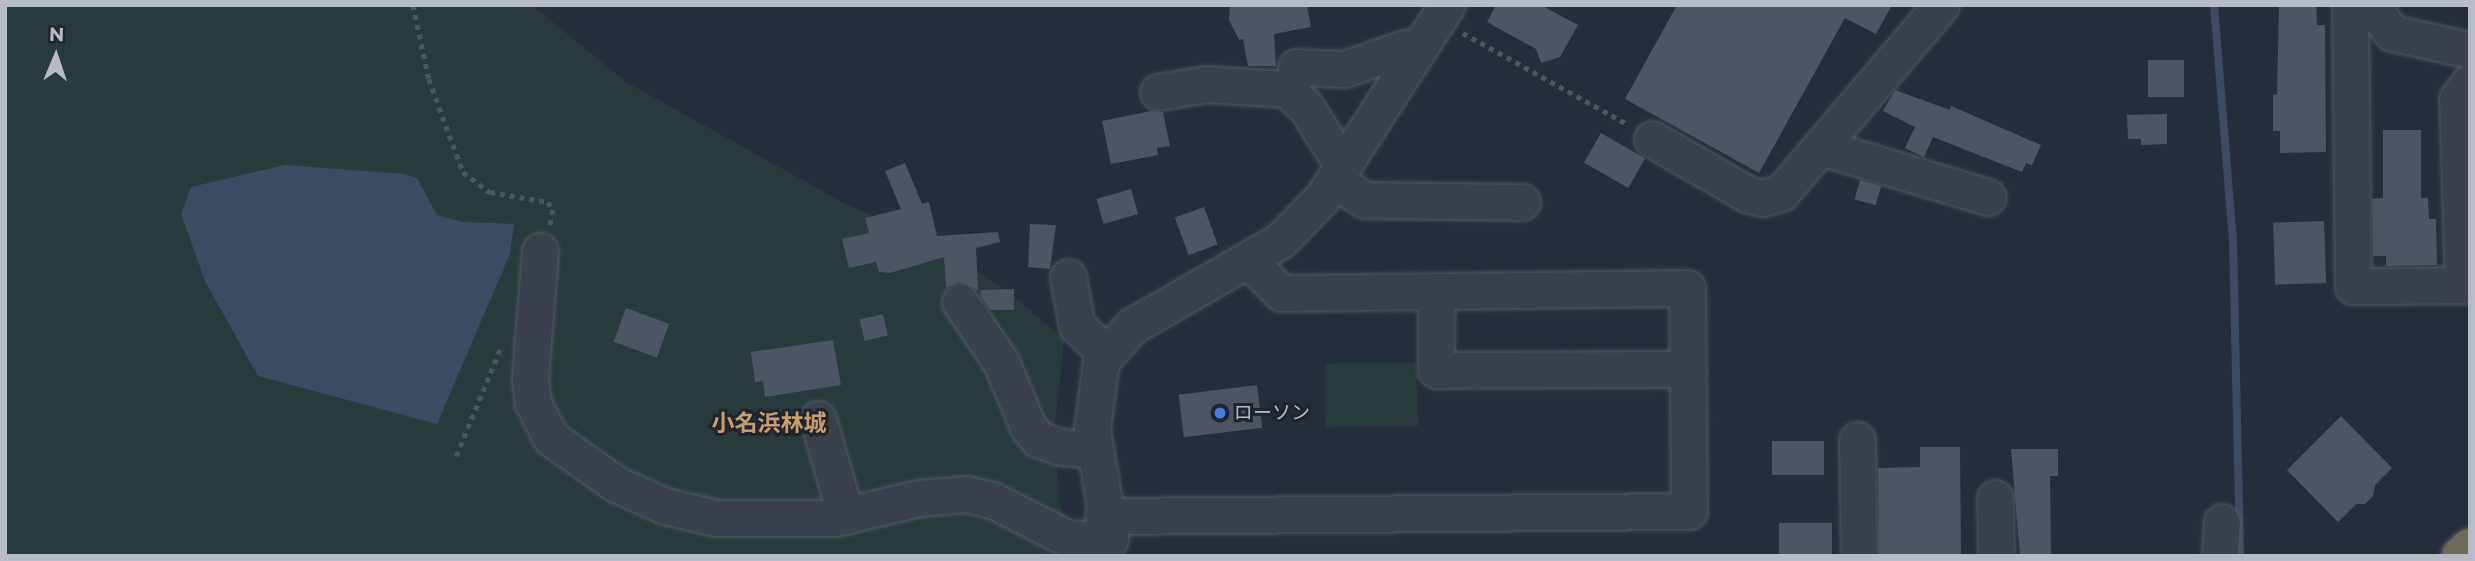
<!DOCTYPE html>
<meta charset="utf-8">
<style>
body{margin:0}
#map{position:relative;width:2475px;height:561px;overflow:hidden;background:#262d3a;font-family:Montserrat,"Noto Sans JP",sans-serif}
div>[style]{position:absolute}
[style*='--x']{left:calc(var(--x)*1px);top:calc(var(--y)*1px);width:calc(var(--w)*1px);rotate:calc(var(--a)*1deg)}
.green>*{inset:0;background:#293a3c;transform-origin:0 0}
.water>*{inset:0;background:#3e4a61}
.stream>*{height:8px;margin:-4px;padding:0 4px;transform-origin:4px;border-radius:4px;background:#3e4a61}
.building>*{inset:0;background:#4d5563;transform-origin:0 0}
.path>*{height:4.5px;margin-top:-2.25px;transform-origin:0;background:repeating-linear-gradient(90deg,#48575a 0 5px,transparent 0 10px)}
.roads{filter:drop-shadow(0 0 2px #525862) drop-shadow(0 0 2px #525862)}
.minor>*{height:35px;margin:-17.5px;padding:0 17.5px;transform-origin:17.5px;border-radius:17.5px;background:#3a404b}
.highway>*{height:38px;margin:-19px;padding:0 19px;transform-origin:19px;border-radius:19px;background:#6f6858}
.dots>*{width:19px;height:19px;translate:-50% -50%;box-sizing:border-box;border:4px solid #1f252f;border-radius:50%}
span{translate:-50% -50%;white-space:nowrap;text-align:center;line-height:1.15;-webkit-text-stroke:6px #1f252f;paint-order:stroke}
.poi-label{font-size:19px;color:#b6bbc6}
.left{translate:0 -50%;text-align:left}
.quarter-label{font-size:23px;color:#c79c6f;font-weight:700}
.frame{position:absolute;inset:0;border:7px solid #b6bbc6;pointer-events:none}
.north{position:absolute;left:21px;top:21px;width:70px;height:70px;-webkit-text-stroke:5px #1f252f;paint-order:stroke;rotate:2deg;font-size:19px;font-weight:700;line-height:28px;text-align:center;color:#b6bbc6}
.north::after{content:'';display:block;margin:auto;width:24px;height:32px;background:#b6bbc6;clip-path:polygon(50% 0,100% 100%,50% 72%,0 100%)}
</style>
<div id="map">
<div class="green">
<i style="clip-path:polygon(5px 5px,532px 5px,626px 82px,842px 202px,937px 245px,1009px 292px,1064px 340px,1055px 423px,1059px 502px,1077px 556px,5px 556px)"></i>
<i style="left:1417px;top:362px;width:64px;height:92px;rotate:89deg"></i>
</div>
<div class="water">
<i style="clip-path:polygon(285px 165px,404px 174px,417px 178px,437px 215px,463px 222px,514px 224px,510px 254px,437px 424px,258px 376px,205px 281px,181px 214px,191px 187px)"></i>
</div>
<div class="stream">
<i style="--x:2214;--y:5;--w:238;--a:85.4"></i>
<i style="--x:2233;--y:242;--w:314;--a:88.7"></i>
</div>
<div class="building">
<i style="clip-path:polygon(1230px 5px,1307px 5px,1311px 27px,1274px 34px,1276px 66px,1248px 66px,1243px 39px,1239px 40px,1229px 20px)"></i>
<i style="clip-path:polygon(1496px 5px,1541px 5px,1578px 25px,1560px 57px,1541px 63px,1536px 49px,1487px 22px)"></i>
<i style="clip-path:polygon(1677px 5px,1892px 5px,1876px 34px,1845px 18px,1759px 173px,1625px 99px)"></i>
<i style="clip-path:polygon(2279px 5px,2316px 5px,2317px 25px,2325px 25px,2326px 152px,2280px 153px,2280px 131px,2273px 131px,2273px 95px,2277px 94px)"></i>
<i style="left:2148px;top:60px;width:36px;height:37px"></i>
<i style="clip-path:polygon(1895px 90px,1950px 110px,1951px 106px,2041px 145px,2032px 165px,2026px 163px,2022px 172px,1933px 137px,1924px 157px,1905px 148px,1915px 127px,1883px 111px)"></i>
<i style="clip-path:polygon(1151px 111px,1163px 112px,1170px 146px,1157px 148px,1158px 155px,1111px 164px,1102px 121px)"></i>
<i style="clip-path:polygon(2167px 114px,2167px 144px,2141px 145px,2141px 139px,2128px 139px,2127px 115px)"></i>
<i style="clip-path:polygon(2383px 130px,2421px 130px,2421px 198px,2428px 198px,2429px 219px,2436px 219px,2437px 265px,2386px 266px,2386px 256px,2373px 256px,2372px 199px,2383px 198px)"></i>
<i style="left:1601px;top:133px;width:51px;height:34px;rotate:30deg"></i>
<i style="clip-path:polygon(905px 163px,922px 204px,929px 202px,937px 236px,998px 232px,1000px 242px,976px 248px,978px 290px,959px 282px,946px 288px,944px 257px,890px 273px,879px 272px,876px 262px,849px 268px,842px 239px,869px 233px,865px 218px,901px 209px,885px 171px)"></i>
<i style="left:1860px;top:180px;width:22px;height:20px;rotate:16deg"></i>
<i style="left:1131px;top:189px;width:26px;height:36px;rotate:74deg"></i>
<i style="left:1204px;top:207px;width:40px;height:31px;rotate:70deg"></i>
<i style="left:2324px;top:221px;width:62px;height:51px;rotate:88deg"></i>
<i style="clip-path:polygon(1030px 224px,1056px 225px,1050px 269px,1028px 267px)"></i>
<i style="clip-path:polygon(1014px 289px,1014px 310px,990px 310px,981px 296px,980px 290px)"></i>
<i style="left:626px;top:308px;width:46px;height:36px;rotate:20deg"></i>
<i style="left:883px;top:314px;width:22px;height:24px;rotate:77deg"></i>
<i style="clip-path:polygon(833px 340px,841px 385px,765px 397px,763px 381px,755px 382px,751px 352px)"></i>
<i style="left:1257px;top:385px;width:43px;height:79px;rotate:83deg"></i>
<i style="clip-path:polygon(2341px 416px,2392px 468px,2375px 485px,2373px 496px,2365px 504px,2356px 504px,2338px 522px,2287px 470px)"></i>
<i style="left:1772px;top:441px;width:52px;height:34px"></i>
<i style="clip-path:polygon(1920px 447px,1960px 447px,1961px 556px,1879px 556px,1878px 468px,1920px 467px)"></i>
<i style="clip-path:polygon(2011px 449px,2058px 449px,2058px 476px,2050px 476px,2051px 556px,2020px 556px)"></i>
<i style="left:1832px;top:523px;width:31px;height:53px;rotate:90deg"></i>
</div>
<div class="path">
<i style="--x:413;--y:5;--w:76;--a:77.8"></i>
<i style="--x:429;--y:79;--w:99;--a:69.9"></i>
<i style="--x:463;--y:172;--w:34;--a:37"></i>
<i style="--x:490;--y:192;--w:59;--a:9.8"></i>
<i style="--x:548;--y:202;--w:9;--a:58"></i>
<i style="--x:553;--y:210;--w:15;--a:101"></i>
<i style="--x:1463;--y:33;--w:188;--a:29"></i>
<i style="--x:456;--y:456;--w:118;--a:-67.6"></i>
</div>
<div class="roads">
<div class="minor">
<i style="--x:2350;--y:5;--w:281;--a:89.4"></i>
<i style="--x:2353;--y:286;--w:110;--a:-0.5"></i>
<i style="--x:2463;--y:285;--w:186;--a:-91.8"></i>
<i style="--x:2457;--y:99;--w:21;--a:-53"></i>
<i style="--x:2371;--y:5;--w:35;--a:53"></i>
<i style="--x:2392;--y:33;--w:80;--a:12.3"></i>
<i style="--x:1296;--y:67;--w:48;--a:2.4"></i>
<i style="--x:1344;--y:69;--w:65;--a:-19"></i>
<i style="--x:1405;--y:48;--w:13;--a:4"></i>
<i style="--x:1158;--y:92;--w:48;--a:-9.7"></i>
<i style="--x:1205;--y:84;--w:81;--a:3.5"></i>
<i style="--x:1286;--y:89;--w:27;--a:42"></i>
<i style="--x:1306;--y:107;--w:70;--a:57.9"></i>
<i style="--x:1652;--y:139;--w:110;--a:30.1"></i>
<i style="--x:1747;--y:194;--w:16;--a:15"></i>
<i style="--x:1762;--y:198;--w:20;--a:-15"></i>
<i style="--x:1781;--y:193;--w:247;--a:-49.6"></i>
<i style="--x:1821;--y:147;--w:174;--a:16.7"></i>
<i style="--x:1334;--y:180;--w:37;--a:33"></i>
<i style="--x:1365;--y:200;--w:157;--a:0.7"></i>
<i style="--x:540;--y:251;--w:128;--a:94.5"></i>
<i style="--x:530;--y:379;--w:24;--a:83"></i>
<i style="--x:533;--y:403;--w:39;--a:63"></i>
<i style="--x:551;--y:438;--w:80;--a:35.3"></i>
<i style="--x:616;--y:484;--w:54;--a:24.2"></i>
<i style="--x:665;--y:506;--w:52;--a:13.2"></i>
<i style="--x:716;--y:518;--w:118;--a:0"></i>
<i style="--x:834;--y:518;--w:87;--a:-13.2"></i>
<i style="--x:919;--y:498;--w:47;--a:-4.9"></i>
<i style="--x:966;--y:494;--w:27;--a:13"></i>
<i style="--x:992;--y:500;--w:86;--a:26.9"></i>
<i style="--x:1069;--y:539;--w:40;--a:-1.4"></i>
<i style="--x:1068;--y:277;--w:50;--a:79.6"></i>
<i style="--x:1077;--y:326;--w:40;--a:43"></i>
<i style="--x:1436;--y:291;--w:79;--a:90"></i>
<i style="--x:1436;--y:370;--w:252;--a:-0.2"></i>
<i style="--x:960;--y:302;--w:73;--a:55.7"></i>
<i style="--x:1001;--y:362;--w:70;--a:67.4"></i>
<i style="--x:1028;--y:427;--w:16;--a:50"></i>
<i style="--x:1038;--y:439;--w:24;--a:19"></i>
<i style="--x:1061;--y:447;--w:33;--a:5"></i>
<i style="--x:818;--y:419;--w:101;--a:73.9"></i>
<i style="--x:1857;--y:440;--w:116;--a:89"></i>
<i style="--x:1995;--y:498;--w:58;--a:89"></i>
<i style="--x:1103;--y:516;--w:586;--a:-0.49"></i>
<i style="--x:1689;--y:511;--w:223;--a:-90.5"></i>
<i style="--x:1687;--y:288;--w:406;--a:179.3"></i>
<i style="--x:1281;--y:293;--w:45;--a:-135"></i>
<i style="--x:1110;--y:539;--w:111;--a:-99.3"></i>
<i style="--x:1092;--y:429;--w:69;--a:-82.5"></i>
<i style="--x:1101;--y:361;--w:47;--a:-48.5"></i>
<i style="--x:1132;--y:326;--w:171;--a:-29.9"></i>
<i style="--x:1280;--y:241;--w:60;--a:-45.7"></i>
<i style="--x:1322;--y:198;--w:230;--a:-57.1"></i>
<i style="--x:2220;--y:556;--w:34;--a:-87"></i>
</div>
<div class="highway">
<i style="--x:2461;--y:556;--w:12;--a:-42"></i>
</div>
</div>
<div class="dots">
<i style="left:1220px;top:413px;background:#3f7fe0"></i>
</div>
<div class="poi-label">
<span class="left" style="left:1234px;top:413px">ローソン</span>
</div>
<div class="quarter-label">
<span style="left:769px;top:423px">小名浜林城</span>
</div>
<div class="frame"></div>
<div class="north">N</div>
</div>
